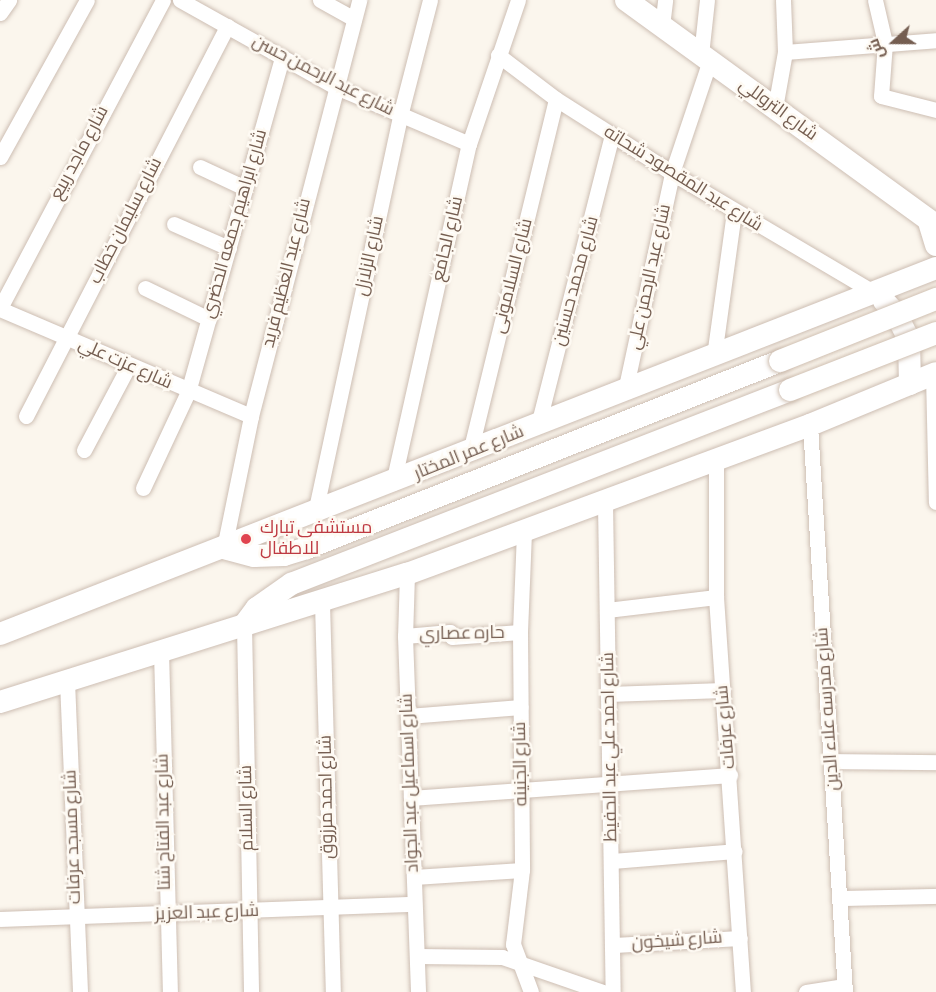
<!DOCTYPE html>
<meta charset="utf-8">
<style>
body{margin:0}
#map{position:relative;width:936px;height:992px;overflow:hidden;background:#fbf6ed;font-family:"Sofia Sans Condensed",Cairo,sans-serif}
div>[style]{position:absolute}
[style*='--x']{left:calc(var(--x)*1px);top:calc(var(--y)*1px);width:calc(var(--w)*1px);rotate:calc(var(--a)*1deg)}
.roads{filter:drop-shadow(0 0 2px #cdbeb3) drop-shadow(0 0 2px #cdbeb3)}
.street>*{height:15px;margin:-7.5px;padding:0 7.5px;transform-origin:7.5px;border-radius:7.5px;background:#fff}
.secondary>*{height:22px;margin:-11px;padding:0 11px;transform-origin:11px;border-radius:11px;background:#fff}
.bridges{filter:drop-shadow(0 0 2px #cfbfb1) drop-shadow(0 0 2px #cfbfb1)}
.secondary-bridge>*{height:22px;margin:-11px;padding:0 11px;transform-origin:11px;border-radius:11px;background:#fff}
.dots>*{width:16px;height:16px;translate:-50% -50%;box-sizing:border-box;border:3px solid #fefaf3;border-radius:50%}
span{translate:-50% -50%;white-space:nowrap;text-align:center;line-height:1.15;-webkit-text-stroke:5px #fefaf3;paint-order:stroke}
.street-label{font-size:18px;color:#755e51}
.health-label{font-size:18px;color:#be3a42}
.left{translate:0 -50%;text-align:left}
.north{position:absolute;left:864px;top:12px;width:60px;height:60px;-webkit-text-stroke:4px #fefaf3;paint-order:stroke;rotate:249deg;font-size:16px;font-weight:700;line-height:24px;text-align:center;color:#755e51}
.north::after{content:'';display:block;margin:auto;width:21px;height:27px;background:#755e51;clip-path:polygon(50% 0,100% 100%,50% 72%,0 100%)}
</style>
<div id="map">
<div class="roads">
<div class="street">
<i style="--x:180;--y:0;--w:176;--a:29.2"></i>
<i style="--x:334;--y:86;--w:147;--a:23.2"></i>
<i style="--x:320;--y:0;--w:39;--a:29"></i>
<i style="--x:875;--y:0;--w:44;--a:76.9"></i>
<i style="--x:885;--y:43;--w:53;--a:94.3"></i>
<i style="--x:881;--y:96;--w:57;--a:14.3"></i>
<i style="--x:0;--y:13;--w:16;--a:-55"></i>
<i style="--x:662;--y:26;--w:26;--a:-83"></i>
<i style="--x:785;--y:52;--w:151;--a:-4.5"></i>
<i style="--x:498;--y:55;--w:73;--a:37.2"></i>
<i style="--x:556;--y:99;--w:138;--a:32.5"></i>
<i style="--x:672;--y:173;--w:236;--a:30.6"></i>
<i style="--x:701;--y:55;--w:55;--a:-83.8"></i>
<i style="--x:775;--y:108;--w:57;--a:-79.9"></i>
<i style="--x:785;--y:52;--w:52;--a:-92.2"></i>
<i style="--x:0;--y:157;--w:179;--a:-61"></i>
<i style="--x:200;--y:167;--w:50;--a:25"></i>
<i style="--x:174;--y:224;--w:60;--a:23.6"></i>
<i style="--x:145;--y:288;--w:71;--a:25.8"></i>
<i style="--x:0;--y:308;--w:348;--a:-62.1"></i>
<i style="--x:0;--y:309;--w:273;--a:23.1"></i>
<i style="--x:714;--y:356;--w:145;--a:-82.1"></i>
<i style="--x:933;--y:374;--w:128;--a:88.7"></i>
<i style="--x:625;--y:391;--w:223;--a:-77.8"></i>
<i style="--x:672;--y:173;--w:119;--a:-71.4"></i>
<i style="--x:26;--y:416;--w:439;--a:-62.7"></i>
<i style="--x:538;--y:425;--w:299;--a:-75.7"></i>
<i style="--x:810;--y:425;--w:568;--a:86.47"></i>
<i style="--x:84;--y:450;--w:96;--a:-62.1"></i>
<i style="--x:470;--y:452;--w:363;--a:-76.3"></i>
<i style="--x:716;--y:461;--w:136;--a:90"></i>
<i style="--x:716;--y:597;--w:396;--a:86.1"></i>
<i style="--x:393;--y:483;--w:347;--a:-77.4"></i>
<i style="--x:469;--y:144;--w:152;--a:-71.2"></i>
<i style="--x:143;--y:488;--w:106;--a:-64.9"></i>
<i style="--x:188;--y:392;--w:348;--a:-74.3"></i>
<i style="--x:605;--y:503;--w:489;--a:89.1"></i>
<i style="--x:315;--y:513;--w:406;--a:-77.9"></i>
<i style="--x:400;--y:116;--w:120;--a:-75.5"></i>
<i style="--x:524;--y:532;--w:100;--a:92.3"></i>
<i style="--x:520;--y:632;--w:238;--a:89.5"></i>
<i style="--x:522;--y:870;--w:75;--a:96.9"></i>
<i style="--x:513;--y:944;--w:51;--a:69.4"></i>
<i style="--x:224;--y:548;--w:135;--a:-78.4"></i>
<i style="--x:251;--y:416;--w:430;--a:-75.4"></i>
<i style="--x:407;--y:574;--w:62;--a:91.8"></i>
<i style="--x:405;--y:636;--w:356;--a:87.9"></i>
<i style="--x:322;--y:603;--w:389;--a:88.4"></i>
<i style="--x:607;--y:610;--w:110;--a:-6.8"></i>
<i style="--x:244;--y:625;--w:367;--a:88.9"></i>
<i style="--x:405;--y:636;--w:45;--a:-5.1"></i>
<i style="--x:450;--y:632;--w:5;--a:68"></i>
<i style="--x:452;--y:637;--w:68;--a:-4.2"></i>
<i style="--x:161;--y:651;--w:341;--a:88.5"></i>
<i style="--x:67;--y:681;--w:311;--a:87.6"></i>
<i style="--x:608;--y:694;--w:115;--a:-2"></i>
<i style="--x:408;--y:716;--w:113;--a:-4.6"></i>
<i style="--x:832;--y:761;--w:104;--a:0.6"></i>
<i style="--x:411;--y:798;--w:320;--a:-4.1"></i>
<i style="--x:612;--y:861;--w:123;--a:-4.6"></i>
<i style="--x:414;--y:877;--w:108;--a:-3.7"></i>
<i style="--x:840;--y:898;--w:96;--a:-1.2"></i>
<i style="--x:0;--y:919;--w:414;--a:-2.1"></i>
<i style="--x:614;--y:945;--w:126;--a:-3.2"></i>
<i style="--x:417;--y:956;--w:85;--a:0.7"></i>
<i style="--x:502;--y:957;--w:107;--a:19.1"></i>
<i style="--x:806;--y:992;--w:39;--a:-9"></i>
</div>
<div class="secondary">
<i style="--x:626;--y:0;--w:383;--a:36"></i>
<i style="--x:929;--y:222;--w:24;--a:73"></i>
<i style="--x:884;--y:301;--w:18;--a:47"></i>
<i style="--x:896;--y:314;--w:29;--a:63"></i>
<i style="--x:909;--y:340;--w:44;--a:88.7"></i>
<i style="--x:224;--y:548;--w:31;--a:15"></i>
<i style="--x:254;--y:556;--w:30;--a:-2"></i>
<i style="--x:284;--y:555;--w:24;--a:-17"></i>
<i style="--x:307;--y:548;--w:509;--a:-21.57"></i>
<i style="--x:244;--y:625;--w:21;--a:-53"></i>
<i style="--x:257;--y:608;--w:42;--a:-35.2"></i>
<i style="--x:291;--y:584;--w:535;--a:-21.24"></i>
<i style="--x:0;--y:634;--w:1005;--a:-21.36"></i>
<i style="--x:0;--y:702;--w:427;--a:-17.5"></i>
<i style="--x:407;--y:574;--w:430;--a:-20.3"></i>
<i style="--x:810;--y:425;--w:136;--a:-22.4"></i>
</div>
</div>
<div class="bridges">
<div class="secondary-bridge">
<i style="--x:780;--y:361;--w:168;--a:-21.7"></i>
<i style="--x:790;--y:390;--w:157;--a:-21.3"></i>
</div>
</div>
<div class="dots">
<i style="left:246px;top:539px;background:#e0444e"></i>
</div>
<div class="street-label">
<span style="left:323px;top:76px;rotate:27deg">شارع عبد الرحمن حسن</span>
<span style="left:778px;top:110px;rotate:36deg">شارع التروللي</span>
<span style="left:80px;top:153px;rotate:-62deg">شارع ماجد ربيع</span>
<span style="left:683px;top:179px;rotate:32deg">شارع عبد المقصود شحاته</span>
<span style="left:126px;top:221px;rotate:-63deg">شارع سليمان خطاب</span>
<span style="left:235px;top:224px;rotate:-74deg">شارع ابراهيم جمعه الحضري</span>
<span style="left:448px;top:239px;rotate:-77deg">شارع الجامع</span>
<span style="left:370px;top:256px;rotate:-78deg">شارع الزلازل</span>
<span style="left:287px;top:273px;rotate:-76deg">شارع عبد العظيم فريد</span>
<span style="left:513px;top:276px;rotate:-76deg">شارع السلامونى</span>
<span style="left:650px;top:277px;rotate:-78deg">شارع عبد الرحمن علي</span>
<span style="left:576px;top:281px;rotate:-75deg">شارع محمد حسنين</span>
<span style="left:125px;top:364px;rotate:24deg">شارع عزت علي</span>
<span style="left:469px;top:453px;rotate:-22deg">شارع عمر المختار</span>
<span style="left:462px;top:634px;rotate:-1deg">حاره عصاري</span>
<span style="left:828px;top:709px;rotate:-94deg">شارع مدرسه علاء الدين</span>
<span style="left:726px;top:727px;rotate:-95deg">شارع عرفات</span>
<span style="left:610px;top:747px;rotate:-91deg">شارع احمد علي عبد الحفيظ</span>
<span style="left:521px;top:764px;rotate:-91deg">شارع الجنينه</span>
<span style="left:410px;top:783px;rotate:-92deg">شارع اسماعيل عبد الجواد</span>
<span style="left:327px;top:797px;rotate:-91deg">شارع احمد مرزوق</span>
<span style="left:247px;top:808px;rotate:-91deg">شارع السلام</span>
<span style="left:164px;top:822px;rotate:-91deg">شارع عبد الفتاح شتا</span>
<span style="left:73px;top:837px;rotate:-92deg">شارع مسجد عرفات</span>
<span style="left:207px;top:913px;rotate:-2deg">شارع عبد العزيز</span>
<span style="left:677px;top:941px;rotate:-4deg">شارع شيخون</span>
</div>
<div class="health-label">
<span class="left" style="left:260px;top:539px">مستشفى تبارك<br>للاطفال</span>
</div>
<div class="north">ش</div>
</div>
